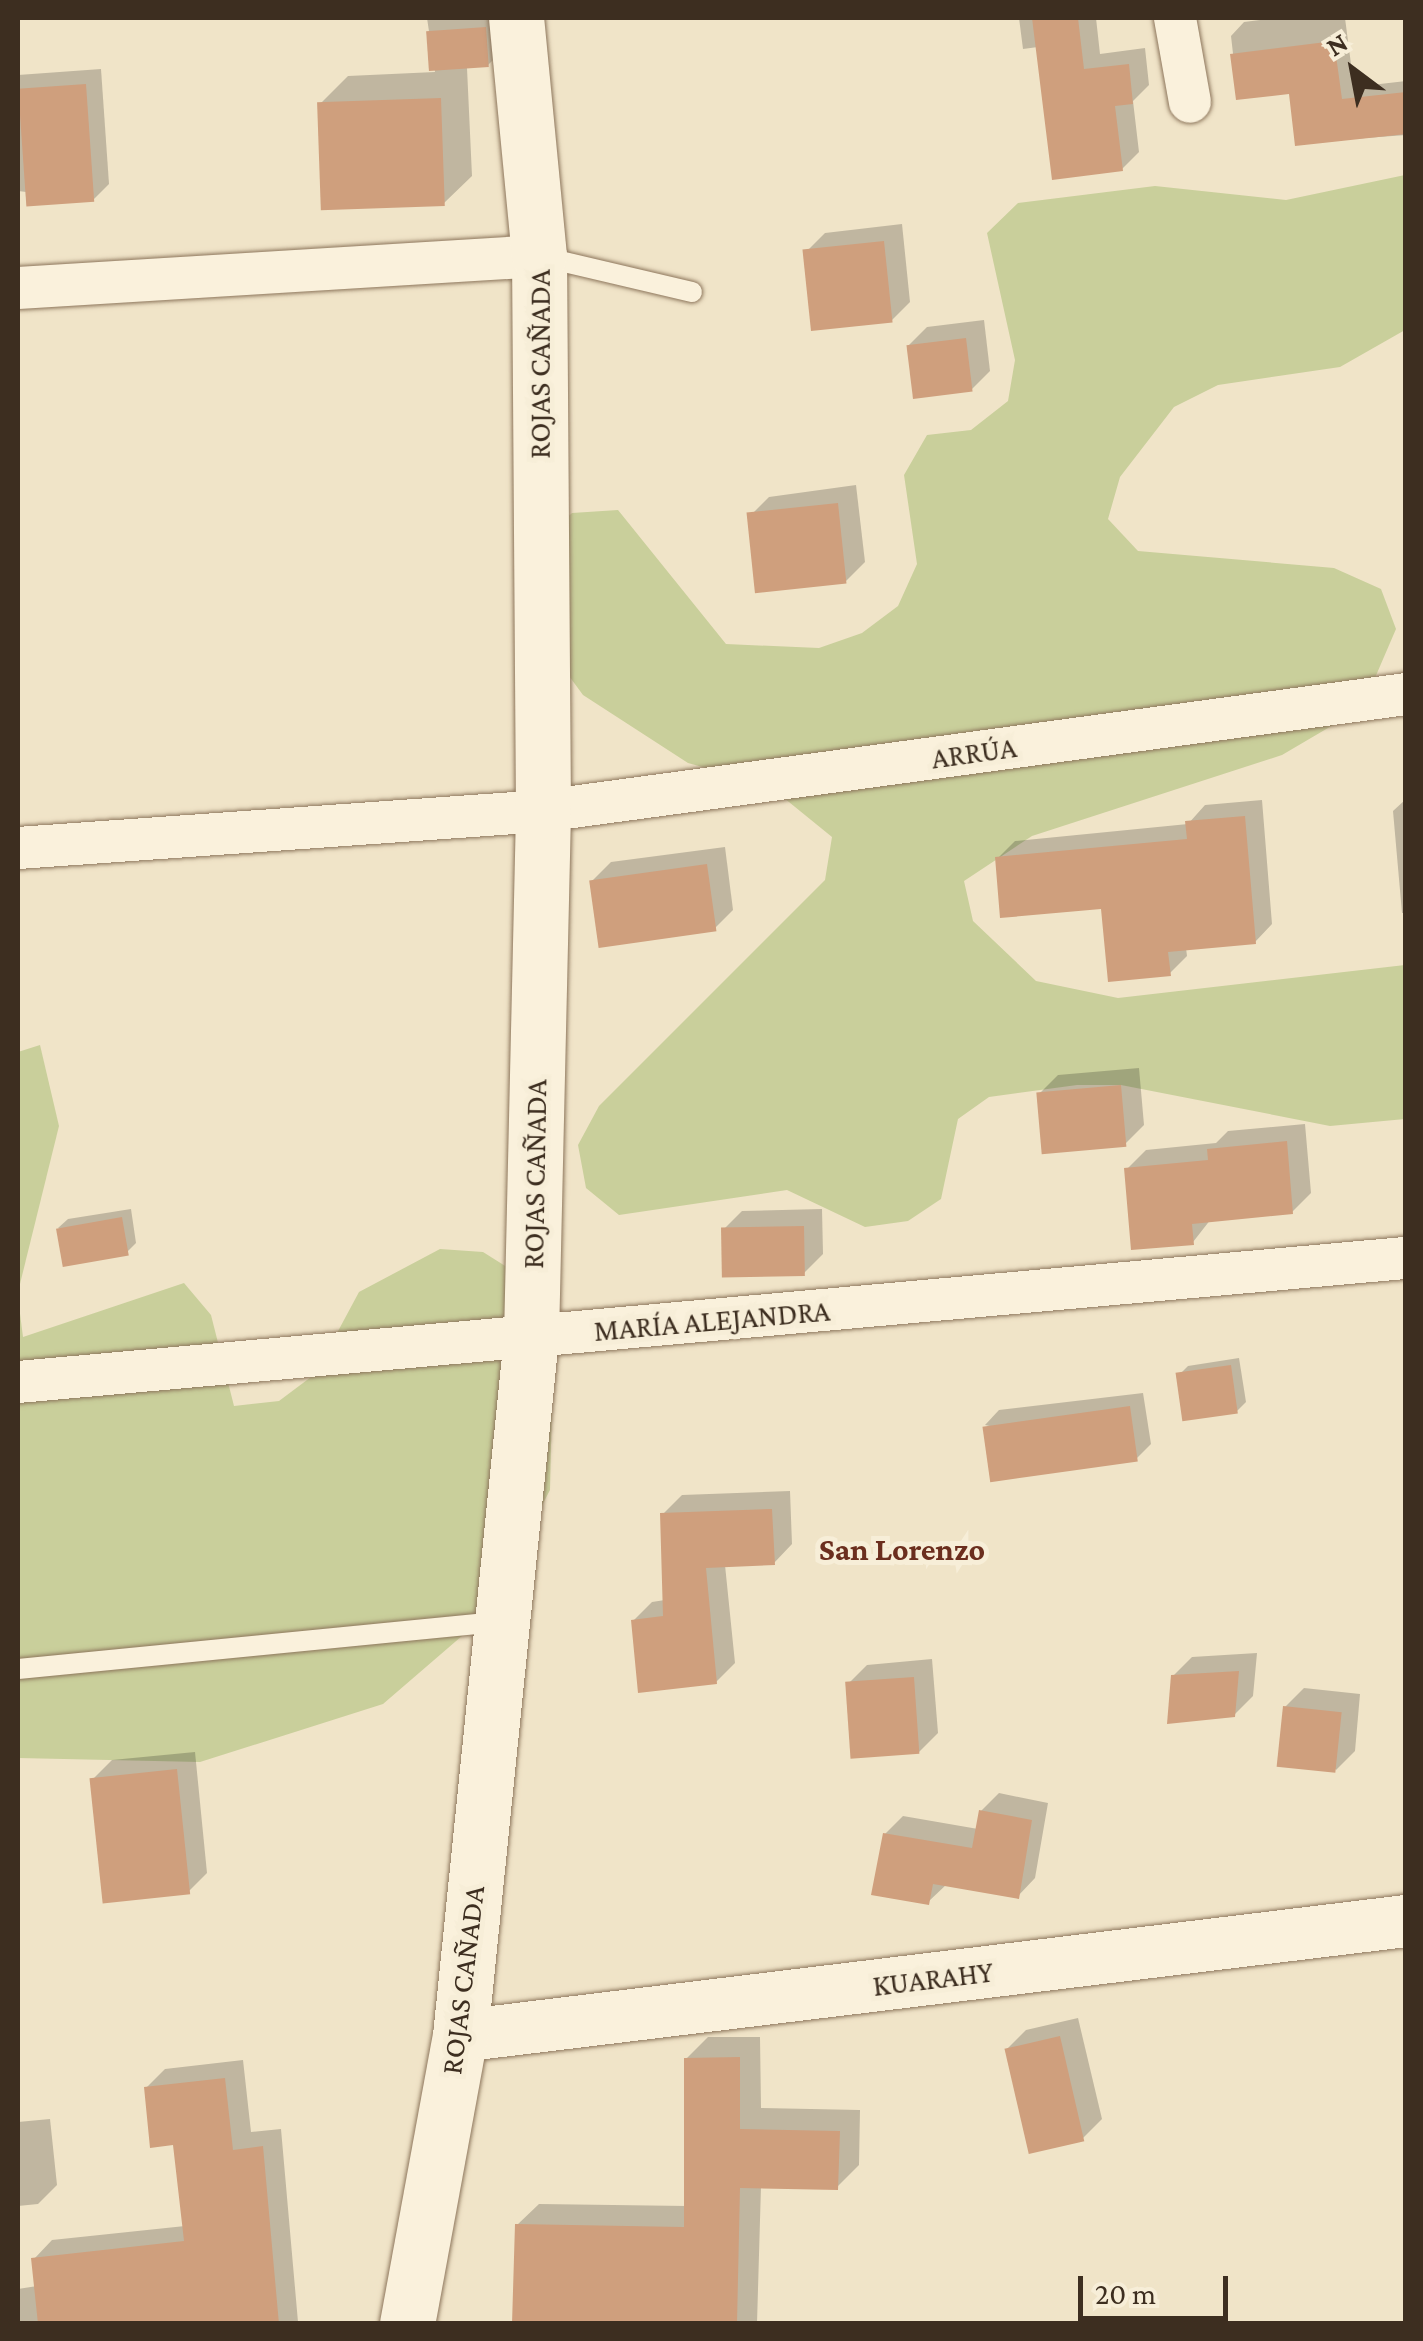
<!DOCTYPE html>
<meta charset="utf-8">
<style>
body{margin:0}
#map{position:relative;width:1423px;height:2341px;overflow:hidden;background:#f0e4c8;font-family:"Crimson Pro",serif}
div>[style]{position:absolute}
[style*='--x']{left:calc(var(--x)*1px);top:calc(var(--y)*1px);width:calc(var(--w)*1px);rotate:calc(var(--a)*1deg)}
.green>*{inset:0;background:#c9cf9b}
.shadow>*{inset:0;background:#0003}
.building>*{inset:0;background:#cf9f7d;transform-origin:0 0}
.roads{filter:drop-shadow(0 0 2px #8d765c) drop-shadow(0 0 2px #8d765c)}
.service>*{height:20px;margin:-10px;padding:0 10px;transform-origin:10px;border-radius:10px;background:#faf1dc}
.minor>*{height:42px;margin:-21px;padding:0 21px;transform-origin:21px;border-radius:21px;background:#faf1dc}
.tertiary>*{height:52px;margin:-26px;padding:0 26px;transform-origin:26px;border-radius:26px;background:#faf1dc}
.secondary>*{height:55px;margin:-27.5px;padding:0 27.5px;transform-origin:27.5px;border-radius:27.5px;background:#faf1dc}
span{translate:-50% -50%;white-space:nowrap;text-align:center;line-height:1.15;-webkit-text-stroke:10px #f7eed8;paint-order:stroke}
.street-label{font-size:30px;color:#3d2e20}
.neighbourhood-label{font-size:32px;color:#6b2e1e;font-weight:700}
.frame{position:absolute;inset:0;border:20px solid #3d2e20;pointer-events:none}
.north{position:absolute;left:1303px;top:20px;width:100px;height:100px;-webkit-text-stroke:8px #f7eed8;paint-order:stroke;rotate:328deg;font-size:28px;font-weight:700;line-height:40px;text-align:center;color:#3d2e20}
.north::after{content:'';display:block;margin:auto;width:35px;height:45px;background:#3d2e20;clip-path:polygon(50% 0,100% 100%,50% 72%,0 100%)}
.scale{position:absolute;left:1078px;top:2276px;width:150px;height:45px;box-sizing:border-box;border:5px solid #3d2e20;border-top:0;padding-left:12px;font-size:30px;line-height:35px;white-space:nowrap;color:#3d2e20;-webkit-text-stroke:8px #f7eed8;paint-order:stroke}
</style>
<div id="map">
<div class="green">
<i style="clip-path:polygon(1405px 175px,1405px 330px,1340px 367px,1218px 385px,1174px 407px,1120px 477px,1108px 519px,1138px 551px,1334px 568px,1381px 589px,1396px 629px,1362px 708px,1282px 755px,1032px 836px,964px 881px,973px 921px,1036px 981px,1118px 998px,1405px 965px,1405px 1119px,1330px 1126px,1121px 1085px,1077px 1085px,989px 1097px,958px 1119px,941px 1199px,908px 1221px,865px 1227px,787px 1190px,619px 1215px,586px 1188px,578px 1145px,599px 1106px,825px 880px,832px 837px,768px 785px,688px 763px,583px 695px,558px 661px,542px 541px,572px 513px,618px 510px,726px 644px,819px 648px,862px 633px,898px 606px,917px 564px,904px 475px,927px 435px,971px 430px,1008px 401px,1015px 360px,987px 233px,1018px 203px,1155px 186px,1286px 200px)"></i>
<i style="clip-path:polygon(40px 1045px,59px 1126px,18px 1292px,18px 1052px)"></i>
<i style="clip-path:polygon(440px 1249px,483px 1252px,521px 1276px,553px 1358px,550px 1490px,484px 1617px,383px 1704px,200px 1762px,18px 1758px,18px 1298px,23px 1337px,184px 1283px,211px 1315px,234px 1406px,279px 1401px,315px 1374px,359px 1292px)"></i>
</div>
<div class="shadow">
<i style="clip-path:polygon(427px 18px,502px 18px,504px 49px,488px 65px,467px 68px,472px 176px,444px 203px,320px 104px,348px 76px,435px 72px)"></i>
<i style="clip-path:polygon(1019px 18px,1096px 18px,1100px 54px,1145px 48px,1149px 85px,1133px 101px,1139px 152px,1122px 169px,1038px 47px,1023px 49px)"></i>
<i style="clip-path:polygon(1277px 18px,1345px 18px,1354px 87px,1406px 81px,1406px 135px,1298px 143px,1291px 91px,1238px 98px,1231px 36px,1244px 22px)"></i>
<i style="clip-path:polygon(101px 69px,109px 184px,93px 200px,18px 191px,18px 75px)"></i>
<i style="clip-path:polygon(902px 224px,910px 302px,892px 320px,806px 252px,825px 233px)"></i>
<i style="clip-path:polygon(984px 320px,990px 371px,971px 390px,908px 346px,927px 327px)"></i>
<i style="clip-path:polygon(856px 485px,865px 562px,846px 581px,750px 516px,769px 497px)"></i>
<i style="clip-path:polygon(1406px 799px,1406px 913px,1402px 913px,1393px 811px)"></i>
<i style="clip-path:polygon(1262px 800px,1272px 924px,1255px 942px,1186px 948px,1187px 956px,1170px 973px,1104px 906px,998px 858px,1015px 841px,1188px 824px,1205px 805px)"></i>
<i style="clip-path:polygon(725px 847px,733px 910px,714px 929px,592px 881px,611px 862px)"></i>
<i style="clip-path:polygon(1139px 1068px,1144px 1125px,1125px 1144px,1039px 1094px,1058px 1075px)"></i>
<i style="clip-path:polygon(1305px 1124px,1311px 1193px,1292px 1212px,1211px 1219px,1193px 1242px,1127px 1169px,1146px 1150px,1216px 1143px,1228px 1131px)"></i>
<i style="clip-path:polygon(131px 1209px,136px 1243px,127px 1252px,58px 1228px,68px 1219px)"></i>
<i style="clip-path:polygon(822px 1209px,823px 1254px,804px 1273px,723px 1230px,742px 1211px)"></i>
<i style="clip-path:polygon(1239px 1358px,1246px 1402px,1237px 1411px,1179px 1375px,1188px 1366px)"></i>
<i style="clip-path:polygon(1143px 1393px,1151px 1444px,1137px 1458px,985px 1425px,999px 1410px)"></i>
<i style="clip-path:polygon(790px 1491px,792px 1544px,774px 1563px,725px 1565px,735px 1663px,716px 1682px,633px 1621px,652px 1602px,665px 1600px,663px 1514px,682px 1495px)"></i>
<i style="clip-path:polygon(1257px 1653px,1253px 1696px,1234px 1715px,1173px 1676px,1192px 1657px)"></i>
<i style="clip-path:polygon(932px 1659px,938px 1733px,919px 1752px,848px 1684px,867px 1665px)"></i>
<i style="clip-path:polygon(1304px 1688px,1360px 1694px,1355px 1751px,1336px 1770px,1285px 1707px)"></i>
<i style="clip-path:polygon(195px 1752px,207px 1873px,188px 1892px,93px 1779px,112px 1760px)"></i>
<i style="clip-path:polygon(999px 1793px,1048px 1803px,1035px 1878px,1018px 1896px,947px 1884px,928px 1902px,885px 1834px,903px 1816px,978px 1829px,981px 1811px)"></i>
<i style="clip-path:polygon(1078px 2018px,1102px 2119px,1083px 2138px,1007px 2049px,1026px 2030px)"></i>
<i style="clip-path:polygon(708px 2037px,760px 2037px,761px 2108px,860px 2110px,859px 2165px,837px 2187px,761px 2186px,757px 2324px,514px 2324px,517px 2225px,539px 2204px,687px 2206px,686px 2059px)"></i>
<i style="clip-path:polygon(243px 2060px,251px 2132px,281px 2129px,298px 2322px,18px 2324px,18px 2289px,37px 2286px,34px 2259px,52px 2240px,185px 2226px,176px 2143px,146px 2088px,165px 2069px)"></i>
<i style="clip-path:polygon(50px 2119px,57px 2185px,38px 2204px,18px 2206px,18px 2122px)"></i>
</div>
<div class="building">
<i style="clip-path:polygon(1032px 18px,1078px 18px,1084px 69px,1129px 64px,1133px 104px,1115px 106px,1123px 171px,1052px 180px)"></i>
<i style="left:486px;top:27px;width:40px;height:60px;rotate:86deg"></i>
<i style="clip-path:polygon(1334px 41px,1342px 99px,1406px 92px,1406px 134px,1295px 146px,1289px 94px,1236px 100px,1230px 54px)"></i>
<i style="left:86px;top:84px;width:118px;height:68px;rotate:86deg"></i>
<i style="left:441px;top:98px;width:108px;height:124px;rotate:88deg"></i>
<i style="left:884px;top:241px;width:82px;height:82px;rotate:84deg"></i>
<i style="left:966px;top:338px;width:54px;height:60px;rotate:83deg"></i>
<i style="left:838px;top:503px;width:81px;height:92px;rotate:84deg"></i>
<i style="clip-path:polygon(1245px 816px,1256px 944px,1168px 952px,1171px 976px,1108px 982px,1101px 909px,1000px 918px,995px 857px,1187px 839px,1185px 821px)"></i>
<i style="left:707px;top:864px;width:68px;height:119px;rotate:82deg"></i>
<i style="left:1121px;top:1085px;width:62px;height:85px;rotate:85deg"></i>
<i style="clip-path:polygon(1287px 1141px,1293px 1214px,1192px 1224px,1194px 1245px,1131px 1250px,1124px 1168px,1208px 1160px,1207px 1149px)"></i>
<i style="left:122px;top:1217px;width:39px;height:67px;rotate:80deg"></i>
<i style="left:804px;top:1226px;width:50px;height:83px;rotate:89deg"></i>
<i style="left:1231px;top:1365px;width:49px;height:56px;rotate:82deg"></i>
<i style="left:1130px;top:1406px;width:56px;height:149px;rotate:82deg"></i>
<i style="clip-path:polygon(772px 1509px,775px 1565px,706px 1568px,717px 1684px,638px 1693px,631px 1620px,663px 1616px,660px 1513px)"></i>
<i style="clip-path:polygon(1239px 1671px,1235px 1717px,1167px 1724px,1171px 1675px)"></i>
<i style="left:914px;top:1677px;width:77px;height:69px;rotate:86deg"></i>
<i style="left:1283px;top:1706px;width:59px;height:61px;rotate:6deg"></i>
<i style="left:177px;top:1769px;width:126px;height:88px;rotate:84deg"></i>
<i style="clip-path:polygon(979px 1810px,1032px 1820px,1019px 1899px,933px 1884px,929px 1905px,871px 1895px,883px 1833px,972px 1848px)"></i>
<i style="left:1060px;top:2036px;width:108px;height:57px;rotate:77deg"></i>
<i style="clip-path:polygon(740px 2057px,740px 2129px,840px 2131px,838px 2190px,740px 2188px,737px 2324px,512px 2324px,515px 2224px,684px 2227px,684px 2058px)"></i>
<i style="clip-path:polygon(225px 2078px,233px 2150px,263px 2146px,279px 2324px,38px 2324px,31px 2258px,184px 2241px,173px 2145px,150px 2148px,144px 2087px)"></i>
</div>
<div class="roads">
<div class="service">
<i style="--x:543;--y:257;--w:153;--a:13.2"></i>
<i style="--x:18;--y:1669;--w:484;--a:-5.6"></i>
</div>
<div class="minor">
<i style="--x:1175;--y:18;--w:85;--a:79.9"></i>
<i style="--x:18;--y:288;--w:522;--a:-3.51"></i>
<i style="--x:18;--y:848;--w:526;--a:-4.03"></i>
<i style="--x:543;--y:811;--w:871;--a:-7.72"></i>
<i style="--x:18;--y:1382;--w:1394;--a:-5.11"></i>
</div>
<div class="tertiary">
<i style="--x:460;--y:2036;--w:953;--a:-6.93"></i>
</div>
<div class="secondary">
<i style="--x:407;--y:2324;--w:293;--a:-79.6"></i>
<i style="--x:460;--y:2036;--w:703;--a:-84.2"></i>
<i style="--x:531;--y:1337;--w:526;--a:-88.69"></i>
<i style="--x:543;--y:811;--w:555;--a:-90.41"></i>
<i style="--x:539;--y:256;--w:239;--a:-95.5"></i>
</div>
</div>
<div class="street-label">
<span style="left:540px;top:364px;rotate:-90deg">ROJAS CAÑADA</span>
<span style="left:974px;top:753px;rotate:-8deg">ARRÚA</span>
<span style="left:535px;top:1174px;rotate:-89deg">ROJAS CAÑADA</span>
<span style="left:712px;top:1321px;rotate:-5deg">MARÍA ALEJANDRA</span>
<span style="left:933px;top:1979px;rotate:-7deg">KUARAHY</span>
<span style="left:463px;top:1980px;rotate:-83deg">ROJAS CAÑADA</span>
</div>
<div class="neighbourhood-label">
<span style="left:902px;top:1549px">San Lorenzo</span>
</div>
<div class="frame"></div>
<div class="north">N</div>
<div class="scale">20 m</div>
</div>
